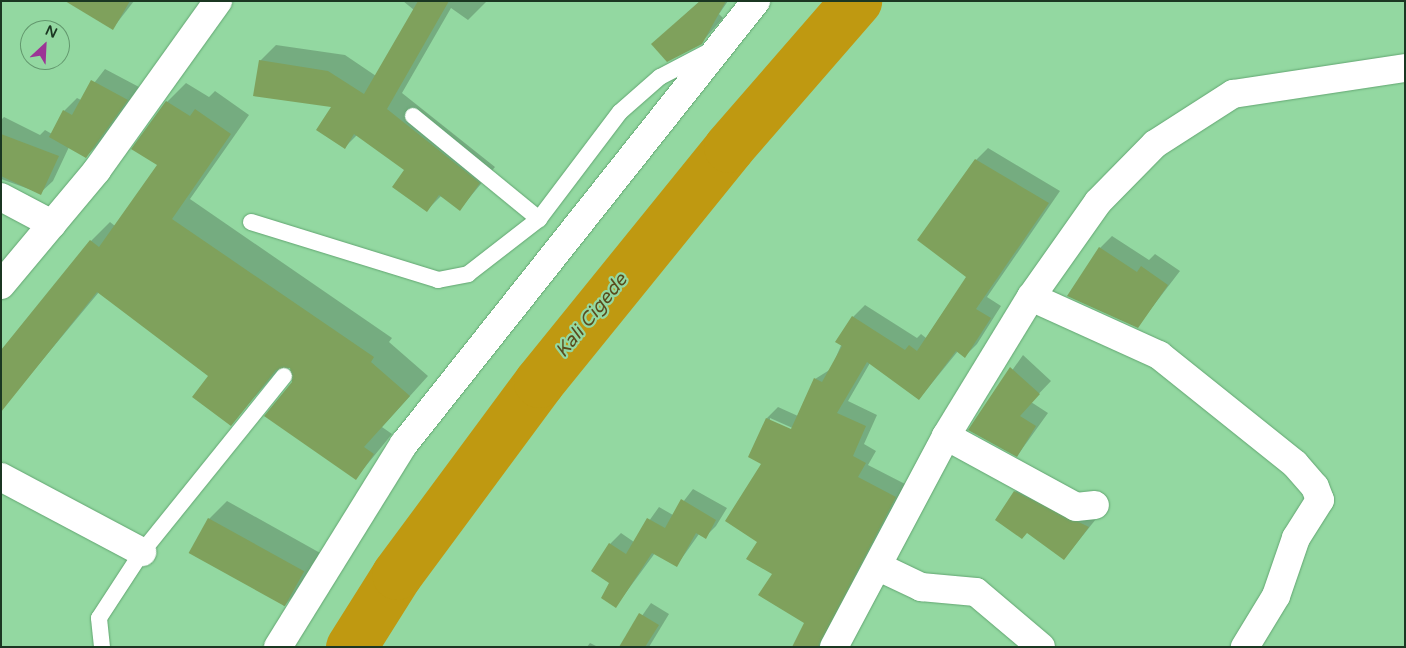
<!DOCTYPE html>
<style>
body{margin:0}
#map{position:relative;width:1406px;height:648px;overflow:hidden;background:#93d8a1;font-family:"Varela Round",sans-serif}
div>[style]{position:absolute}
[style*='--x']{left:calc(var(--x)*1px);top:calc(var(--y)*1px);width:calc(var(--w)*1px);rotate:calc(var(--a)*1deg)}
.shadow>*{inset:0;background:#0003}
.river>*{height:51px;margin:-25.5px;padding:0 25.5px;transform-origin:25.5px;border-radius:25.5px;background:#bf9911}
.building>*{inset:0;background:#7fa15c;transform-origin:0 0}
.roads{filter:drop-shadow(0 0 1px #63a672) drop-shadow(0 0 1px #63a672)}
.service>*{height:16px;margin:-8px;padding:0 8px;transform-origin:8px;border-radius:8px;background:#fff}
.minor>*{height:28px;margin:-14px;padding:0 14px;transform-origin:14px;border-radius:14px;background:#fff}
span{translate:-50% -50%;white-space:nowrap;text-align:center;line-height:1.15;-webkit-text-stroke:4.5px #93d8a1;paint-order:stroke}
.water-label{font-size:19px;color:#5b4b1c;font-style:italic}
.frame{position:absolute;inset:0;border:2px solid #1b3722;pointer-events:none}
.north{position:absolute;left:20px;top:20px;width:50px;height:50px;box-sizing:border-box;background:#93d8a1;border:1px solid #63986e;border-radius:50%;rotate:25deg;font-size:14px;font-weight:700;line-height:20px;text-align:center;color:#1b3722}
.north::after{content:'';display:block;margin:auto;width:18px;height:22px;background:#9c3496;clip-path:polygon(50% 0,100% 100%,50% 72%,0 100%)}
</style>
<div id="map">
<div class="shadow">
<i style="clip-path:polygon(92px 1px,134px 1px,113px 28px)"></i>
<i style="clip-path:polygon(403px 1px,487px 1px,468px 20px,451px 8px,402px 93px,495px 167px,460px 209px,441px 196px,427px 210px,406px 170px,357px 135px,345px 147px,333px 106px,260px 61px,276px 45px,345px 55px,376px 76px,414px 10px)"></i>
<i style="clip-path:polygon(700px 1px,728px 1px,719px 14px,723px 18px,701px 43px,653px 44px)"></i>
<i style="clip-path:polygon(105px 69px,139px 87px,99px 144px,86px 156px,69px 147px,53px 181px,40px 193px,1px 179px,1px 120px,4px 117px,40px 135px,45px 130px,52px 134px,64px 111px,77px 98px,81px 100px)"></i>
<i style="clip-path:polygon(186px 83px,209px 97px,215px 91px,249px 115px,190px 199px,392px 338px,389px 342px,428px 376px,382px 427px,392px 434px,356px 478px,293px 382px,291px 367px,280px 368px,230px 425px,209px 376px,99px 292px,5px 405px,91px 241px,110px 222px,115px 226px,158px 165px,167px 102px)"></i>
<i style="clip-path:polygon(evenodd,988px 148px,1060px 191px,987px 297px,1001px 306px,977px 344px,965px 356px,958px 351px,919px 399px,870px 363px,848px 401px,877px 415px,864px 444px,876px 451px,868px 465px,907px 485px,827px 647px,794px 647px,806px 623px,758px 541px,767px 418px,778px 407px,798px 416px,815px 379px,831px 369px,853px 317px,865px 305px,917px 338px,921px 334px,926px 338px,967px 277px,976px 160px,988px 148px,770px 418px,797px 430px,796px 433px,770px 421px,770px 418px)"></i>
<i style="clip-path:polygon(1112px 236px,1149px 260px,1155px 254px,1180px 271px,1137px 327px,1100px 248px)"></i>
<i style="clip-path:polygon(1023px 355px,1051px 381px,1031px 402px,1048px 413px,1017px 456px,970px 430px)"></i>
<i style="clip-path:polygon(1028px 479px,1100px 514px,1064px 559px,1015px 492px)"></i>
<i style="clip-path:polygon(693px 489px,727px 508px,716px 526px,705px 537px,699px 534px,677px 565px,655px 553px,616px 606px,610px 544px,621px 533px,634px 542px,659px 507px,673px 515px)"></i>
<i style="clip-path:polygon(227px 501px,322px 554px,302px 587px,284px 606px,209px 519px)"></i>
<i style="clip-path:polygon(651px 603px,669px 614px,649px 647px,620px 647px)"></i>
<i style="clip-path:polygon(590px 643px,598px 647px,587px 647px)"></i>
</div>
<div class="river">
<i style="--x:351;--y:647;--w:86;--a:-57.8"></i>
<i style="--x:397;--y:574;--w:239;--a:-53.5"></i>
<i style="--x:539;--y:382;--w:302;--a:-51"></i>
<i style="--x:729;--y:147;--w:194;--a:-49"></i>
</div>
<div class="building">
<i style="clip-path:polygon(65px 1px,130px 1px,113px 30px)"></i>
<i style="clip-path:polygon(418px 1px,449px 1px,387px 109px,480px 183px,460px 211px,439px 195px,427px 212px,392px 187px,404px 170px,354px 134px,345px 149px,316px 130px,331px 107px,253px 96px,259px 60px,328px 71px,364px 94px)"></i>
<i style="clip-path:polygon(700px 1px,726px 1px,702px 44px,667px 62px,651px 44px)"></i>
<i style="clip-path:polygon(91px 80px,128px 100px,86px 158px,49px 137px,63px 110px,72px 115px)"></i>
<i style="clip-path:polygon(166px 101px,190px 116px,195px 109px,231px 134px,172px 219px,374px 357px,371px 362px,410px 396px,364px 447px,374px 454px,356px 480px,264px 416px,292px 382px,290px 368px,276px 370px,231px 426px,192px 397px,208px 376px,97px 292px,1px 412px,1px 350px,90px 240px,99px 247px,157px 165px,131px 149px)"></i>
<i style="clip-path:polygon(1px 134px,59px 156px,41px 195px,1px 176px)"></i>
<i style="clip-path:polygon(975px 159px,1049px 203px,976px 309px,991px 318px,965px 358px,956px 351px,919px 400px,867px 362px,837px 413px,866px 426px,853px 456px,866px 463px,858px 477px,896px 497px,818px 647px,792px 647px,804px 623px,758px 595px,772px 574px,746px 559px,757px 542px,725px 521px,761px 464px,748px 457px,766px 418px,791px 429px,814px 378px,822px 382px,842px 346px,835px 342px,852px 316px,905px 350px,909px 345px,917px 351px,966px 277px,917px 240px)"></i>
<i style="clip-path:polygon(1099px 247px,1137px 272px,1141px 266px,1168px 285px,1138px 328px,1067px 296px)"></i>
<i style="clip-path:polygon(1010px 367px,1040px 394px,1020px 416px,1036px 426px,1017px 457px,968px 430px)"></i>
<i style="clip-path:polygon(1014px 491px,1089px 527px,1064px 560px,1027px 533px,1022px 539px,995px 520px)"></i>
<i style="clip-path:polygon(681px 499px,716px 520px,706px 539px,696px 533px,677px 567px,652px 553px,616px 608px,601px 598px,609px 583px,591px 571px,609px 543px,626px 554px,647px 518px,665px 528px)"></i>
<i style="left:208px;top:518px;width:110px;height:40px;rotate:29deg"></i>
<i style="clip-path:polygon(639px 613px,659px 625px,645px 647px,619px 647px)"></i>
</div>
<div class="roads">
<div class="service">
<i style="--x:413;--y:116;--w:163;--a:39.3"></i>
<i style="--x:251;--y:222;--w:196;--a:17.2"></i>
<i style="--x:438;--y:280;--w:31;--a:-11"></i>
<i style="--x:468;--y:274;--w:90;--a:-37.8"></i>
<i style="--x:539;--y:219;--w:134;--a:-52.9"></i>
<i style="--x:620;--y:112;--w:53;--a:-41.2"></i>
<i style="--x:660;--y:77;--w:56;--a:-27.5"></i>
<i style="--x:102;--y:647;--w:29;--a:-96"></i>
<i style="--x:99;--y:618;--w:79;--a:-56.9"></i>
<i style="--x:142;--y:552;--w:226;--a:-51.1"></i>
</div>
<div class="minor">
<i style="--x:1;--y:197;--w:58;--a:27.9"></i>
<i style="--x:1;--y:285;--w:150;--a:-50.1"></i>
<i style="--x:97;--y:170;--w:208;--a:-54.4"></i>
<i style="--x:1031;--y:297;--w:141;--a:24.4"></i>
<i style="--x:1159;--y:355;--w:174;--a:38.7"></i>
<i style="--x:1295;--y:464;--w:30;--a:49"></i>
<i style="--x:1315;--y:487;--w:14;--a:69"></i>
<i style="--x:1320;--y:500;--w:45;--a:122.3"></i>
<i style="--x:1296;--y:538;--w:61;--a:109"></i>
<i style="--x:1276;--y:596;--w:60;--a:121.3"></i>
<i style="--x:946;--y:436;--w:148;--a:28.6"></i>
<i style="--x:1076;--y:507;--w:19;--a:-6"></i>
<i style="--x:1;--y:477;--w:160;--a:28"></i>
<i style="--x:879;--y:567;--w:47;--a:25.5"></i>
<i style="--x:921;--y:587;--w:55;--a:5.2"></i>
<i style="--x:976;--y:592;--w:85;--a:40.2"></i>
<i style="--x:278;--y:647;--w:239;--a:-58.2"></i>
<i style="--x:404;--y:444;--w:566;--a:-51.53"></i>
<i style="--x:834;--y:647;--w:239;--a:-62"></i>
<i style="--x:946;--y:436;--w:163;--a:-58.6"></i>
<i style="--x:1031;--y:297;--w:116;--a:-54.8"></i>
<i style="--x:1098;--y:202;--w:81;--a:-45.5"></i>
<i style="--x:1155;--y:144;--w:93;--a:-32.7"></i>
<i style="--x:1233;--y:94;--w:174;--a:-8.6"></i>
</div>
</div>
<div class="water-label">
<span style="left:592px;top:316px;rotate:-51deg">Kali Cigede</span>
</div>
<div class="frame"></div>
<div class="north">N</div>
</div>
